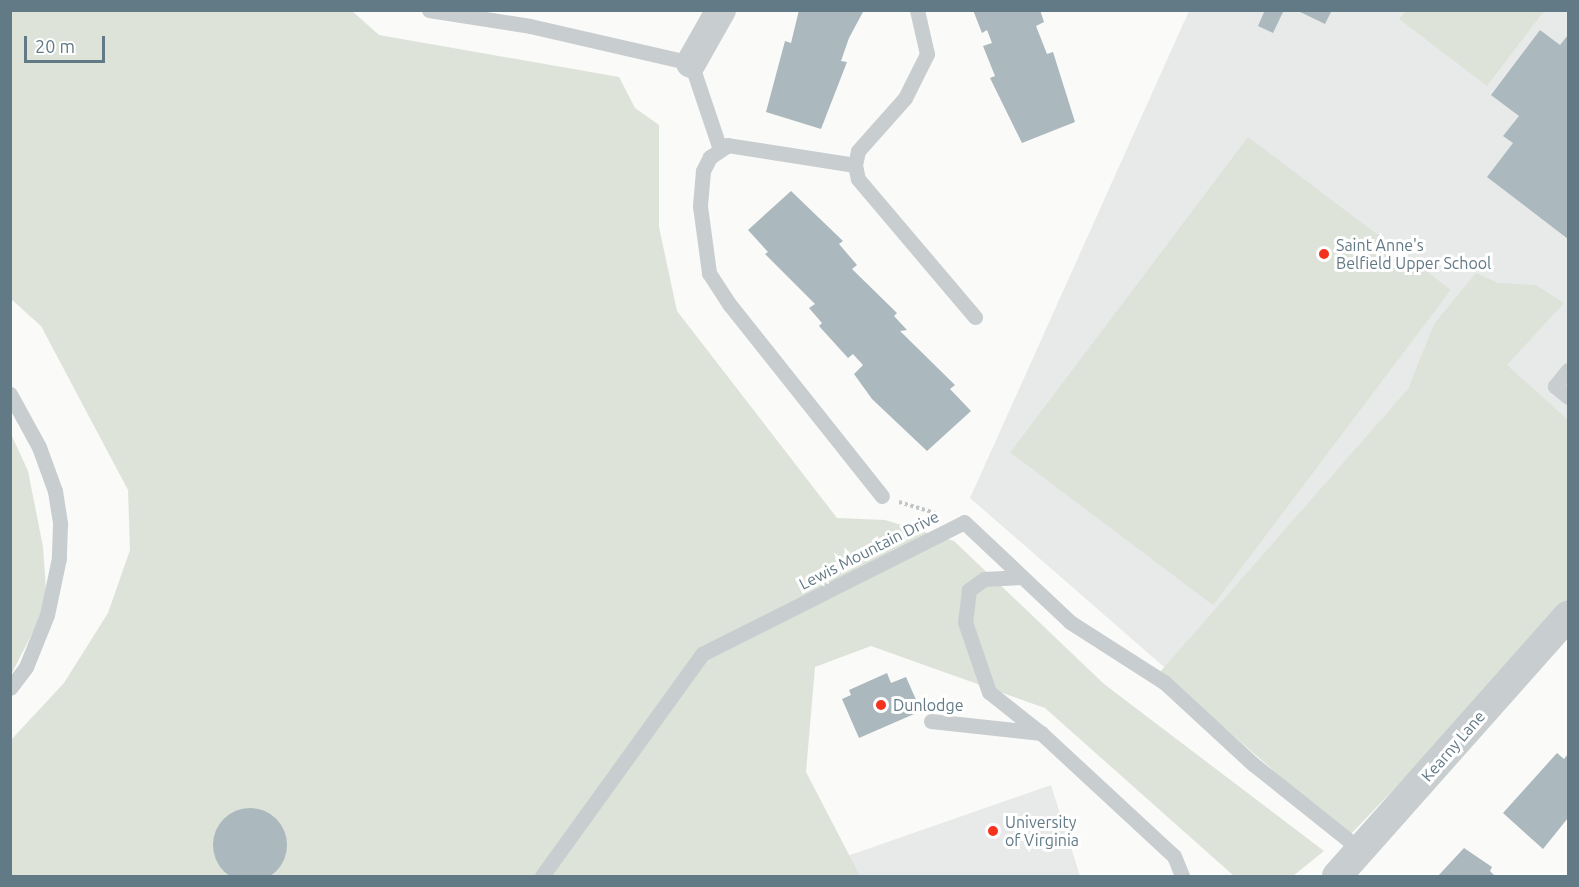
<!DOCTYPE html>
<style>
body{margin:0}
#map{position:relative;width:1579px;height:887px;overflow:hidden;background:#fafaf8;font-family:Ubuntu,sans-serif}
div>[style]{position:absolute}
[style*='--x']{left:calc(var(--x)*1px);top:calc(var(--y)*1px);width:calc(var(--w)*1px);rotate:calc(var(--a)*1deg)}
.built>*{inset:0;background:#e8eae9}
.green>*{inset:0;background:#dde3d8;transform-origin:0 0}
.building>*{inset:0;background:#abb8bd}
.round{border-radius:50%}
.path>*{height:4px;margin-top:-2px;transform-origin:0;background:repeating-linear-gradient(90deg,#c1c5c6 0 3px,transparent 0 6px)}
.service>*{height:15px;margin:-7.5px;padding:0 7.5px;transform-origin:7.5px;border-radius:7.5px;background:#c8cdd0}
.minor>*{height:30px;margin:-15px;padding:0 15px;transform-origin:15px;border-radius:15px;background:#c8cdd0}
.dots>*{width:16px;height:16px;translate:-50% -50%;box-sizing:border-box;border:3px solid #fff;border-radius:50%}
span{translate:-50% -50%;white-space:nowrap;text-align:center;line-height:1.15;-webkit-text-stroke:6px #fff;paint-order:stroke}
.poi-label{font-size:16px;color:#627a86}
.left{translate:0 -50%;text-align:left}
.street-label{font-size:16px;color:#627a86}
.frame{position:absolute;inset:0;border:12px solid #627a86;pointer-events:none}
.scale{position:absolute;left:24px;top:36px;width:81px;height:27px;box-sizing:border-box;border:3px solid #627a86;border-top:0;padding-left:8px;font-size:18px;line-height:21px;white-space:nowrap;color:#627a86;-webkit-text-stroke:4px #fff;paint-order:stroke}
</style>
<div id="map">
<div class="built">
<i style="clip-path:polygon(1189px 11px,1568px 11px,1568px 585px,1350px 829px,970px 498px)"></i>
<i style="clip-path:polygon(1051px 785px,1080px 876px,790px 876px)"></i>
</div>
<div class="green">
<i style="clip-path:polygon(11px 11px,352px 11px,379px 35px,619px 77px,635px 108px,659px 125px,659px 227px,677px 311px,837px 518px,885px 520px,954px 541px,1104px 684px,1324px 851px,1293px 876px,1234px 876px,1045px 708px,871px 646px,815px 667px,806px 772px,860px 876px,11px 876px,11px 740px,64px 683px,108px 613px,130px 550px,128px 490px,41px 326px,11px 299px)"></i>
<i style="clip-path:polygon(1406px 11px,1406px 10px,1544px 11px,1487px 86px,1399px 19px)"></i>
<i style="left:1248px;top:137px;width:254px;height:395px;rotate:37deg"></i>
<i style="clip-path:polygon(1476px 273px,1498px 283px,1536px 285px,1564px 303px,1507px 365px,1568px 420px,1568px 607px,1349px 836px,1160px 672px,1408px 389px,1434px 324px)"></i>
<i style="clip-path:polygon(11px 434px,28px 471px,43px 547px,47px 604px,11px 675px)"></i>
</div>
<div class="building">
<i style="clip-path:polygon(799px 10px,864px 10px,849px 38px,841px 61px,847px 62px,821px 129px,766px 112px,785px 41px,791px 43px)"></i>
<i style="clip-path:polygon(973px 10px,1040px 10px,1044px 22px,1036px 26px,1047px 54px,1053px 52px,1075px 122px,1022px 143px,990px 78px,995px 76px,983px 46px,992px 43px,987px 30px,982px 33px)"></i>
<i style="clip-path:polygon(1265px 10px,1284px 10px,1273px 33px,1258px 26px)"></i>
<i style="clip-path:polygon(1296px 10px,1332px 10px,1325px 24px)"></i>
<i style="clip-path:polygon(1540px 30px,1560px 45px,1568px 35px,1568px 239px,1487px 177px,1513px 143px,1503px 136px,1519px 116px,1491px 95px)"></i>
<i style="clip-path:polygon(791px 191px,843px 241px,839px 244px,857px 265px,852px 269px,897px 313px,894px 316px,907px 330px,900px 331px,955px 385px,950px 389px,971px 411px,927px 451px,872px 399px,854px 374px,863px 365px,853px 354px,848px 358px,819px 326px,822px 323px,809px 308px,815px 304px,765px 254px,768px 252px,748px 230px)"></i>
<i style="clip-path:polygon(887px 673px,891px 683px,906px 677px,921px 711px,859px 738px,842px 699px,851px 695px,849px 690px)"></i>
<i style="clip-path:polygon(1557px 753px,1564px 759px,1568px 754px,1568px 818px,1543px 849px,1503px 813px)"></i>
<i class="round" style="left:213px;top:808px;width:74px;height:74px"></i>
<i style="clip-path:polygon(1464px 848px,1492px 867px,1490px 871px,1495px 876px,1438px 876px)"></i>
</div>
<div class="path">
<i style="--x:899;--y:502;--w:38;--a:17"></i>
</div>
<div class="service">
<i style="--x:429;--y:10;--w:102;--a:9"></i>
<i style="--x:530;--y:26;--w:165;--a:12.9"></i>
<i style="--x:691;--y:63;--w:91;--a:71.4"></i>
<i style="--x:917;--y:10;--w:45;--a:77.2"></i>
<i style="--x:927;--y:54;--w:49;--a:116.6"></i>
<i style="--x:905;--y:98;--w:71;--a:131.6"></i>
<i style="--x:858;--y:151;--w:14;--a:102"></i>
<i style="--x:855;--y:165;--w:14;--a:78"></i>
<i style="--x:858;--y:179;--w:181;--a:49.7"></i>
<i style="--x:855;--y:165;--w:129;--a:-171.1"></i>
<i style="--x:728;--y:145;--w:22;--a:146"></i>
<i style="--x:710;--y:157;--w:16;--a:117"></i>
<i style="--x:703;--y:171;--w:35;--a:95"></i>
<i style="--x:700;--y:206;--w:68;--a:82.3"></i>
<i style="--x:709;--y:273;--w:38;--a:57"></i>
<i style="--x:730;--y:305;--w:244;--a:51.5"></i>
<i style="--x:1568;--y:370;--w:21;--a:129"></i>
<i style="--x:1555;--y:386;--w:17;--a:40"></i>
<i style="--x:10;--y:394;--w:60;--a:61.3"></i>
<i style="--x:39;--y:447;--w:47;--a:70"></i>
<i style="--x:55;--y:491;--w:33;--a:81"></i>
<i style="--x:60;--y:524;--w:34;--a:92"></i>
<i style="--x:59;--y:558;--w:58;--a:101.9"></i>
<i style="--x:47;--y:615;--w:56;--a:112"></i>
<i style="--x:26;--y:667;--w:26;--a:127"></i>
<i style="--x:1022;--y:577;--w:38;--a:177"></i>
<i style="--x:984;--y:579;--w:19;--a:144"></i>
<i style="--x:969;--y:590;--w:32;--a:97"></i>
<i style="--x:965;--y:622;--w:74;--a:71.1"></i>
<i style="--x:989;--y:692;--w:63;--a:38.5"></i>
<i style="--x:931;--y:721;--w:111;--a:6.2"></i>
<i style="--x:1041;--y:733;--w:181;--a:42.8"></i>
<i style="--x:1174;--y:856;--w:22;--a:68"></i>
<i style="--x:542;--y:876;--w:274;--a:-54.2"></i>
<i style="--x:702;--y:654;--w:293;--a:-26.7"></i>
<i style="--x:964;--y:522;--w:146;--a:43.3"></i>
<i style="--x:1070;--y:622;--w:112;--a:32.6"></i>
<i style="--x:1164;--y:682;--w:121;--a:42.7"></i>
<i style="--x:1253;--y:764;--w:139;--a:38.6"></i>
</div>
<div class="minor">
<i style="--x:691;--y:63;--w:61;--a:-60.5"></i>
<i style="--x:1337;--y:876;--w:348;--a:-48.4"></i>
</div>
<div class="dots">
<i style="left:1324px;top:254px;background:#f4331e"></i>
<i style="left:881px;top:705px;background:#f4331e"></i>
<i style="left:993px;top:831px;background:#f4331e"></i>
</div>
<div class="poi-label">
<span class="left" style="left:1336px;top:254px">Saint Anne's<br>Belfield Upper School</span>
<span class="left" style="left:893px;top:705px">Dunlodge</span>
<span class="left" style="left:1005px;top:831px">University<br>of Virginia</span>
</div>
<div class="street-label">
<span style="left:869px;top:550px;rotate:-27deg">Lewis Mountain Drive</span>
<span style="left:1453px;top:746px;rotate:-49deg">Kearny Lane</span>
</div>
<div class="frame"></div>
<div class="scale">20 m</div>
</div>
